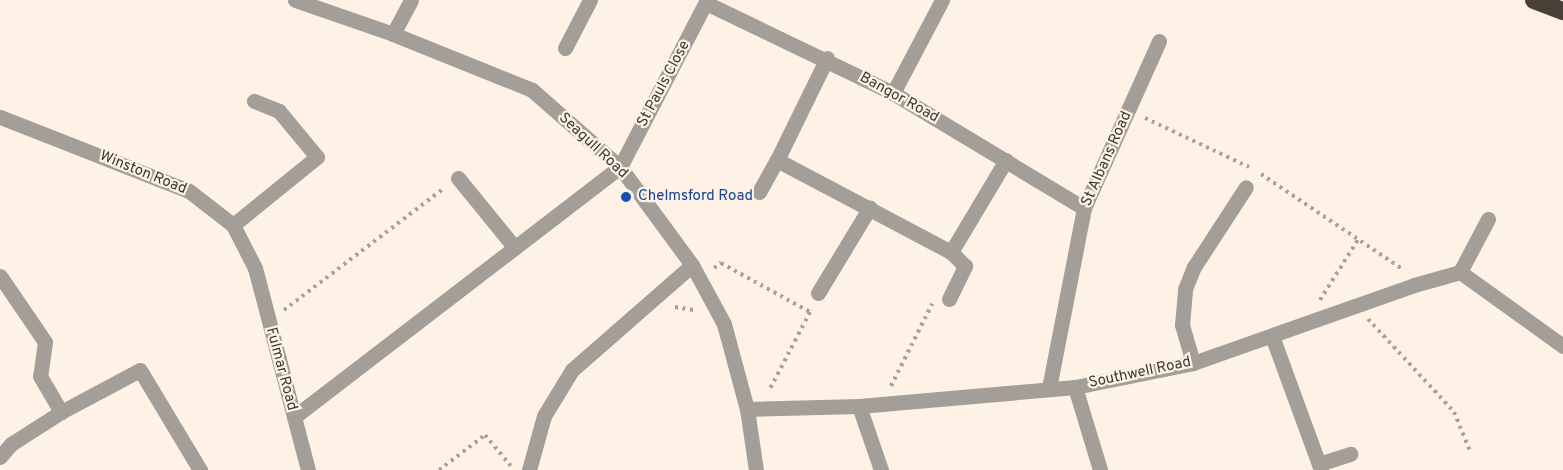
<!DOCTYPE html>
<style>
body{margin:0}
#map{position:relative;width:1563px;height:470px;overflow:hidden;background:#fdf2e5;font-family:Overpass,sans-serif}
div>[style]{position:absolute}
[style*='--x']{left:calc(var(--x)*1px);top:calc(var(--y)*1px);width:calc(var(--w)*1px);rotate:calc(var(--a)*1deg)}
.path>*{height:4px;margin-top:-2px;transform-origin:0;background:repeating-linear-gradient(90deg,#a9a197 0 3px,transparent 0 7.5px)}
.minor>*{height:15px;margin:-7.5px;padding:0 7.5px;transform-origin:7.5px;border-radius:7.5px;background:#a49e99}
.highway>*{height:18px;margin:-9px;padding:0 9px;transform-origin:9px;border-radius:9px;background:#4b4037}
.dots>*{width:16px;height:16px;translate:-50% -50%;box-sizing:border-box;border:3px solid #fdf2e5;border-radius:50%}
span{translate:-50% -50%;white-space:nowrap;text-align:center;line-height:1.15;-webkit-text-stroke:4.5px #fdf2e5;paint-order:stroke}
.street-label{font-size:15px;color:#3c3833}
.transit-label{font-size:15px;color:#164399}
.left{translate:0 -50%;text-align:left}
</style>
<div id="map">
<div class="path">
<i style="--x:1145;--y:118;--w:115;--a:25.2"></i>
<i style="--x:1261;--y:174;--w:172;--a:33.9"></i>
<i style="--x:714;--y:268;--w:9;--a:-36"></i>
<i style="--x:721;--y:263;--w:102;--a:28.8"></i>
<i style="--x:810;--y:312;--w:87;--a:117.5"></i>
<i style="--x:1320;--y:300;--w:73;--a:-57.8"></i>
<i style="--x:675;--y:307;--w:19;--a:9"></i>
<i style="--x:284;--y:310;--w:200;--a:-37.3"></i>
<i style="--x:1368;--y:319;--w:127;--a:47.2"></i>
<i style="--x:1454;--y:412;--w:42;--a:67.7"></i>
<i style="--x:891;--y:386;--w:92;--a:-63.4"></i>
<i style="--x:439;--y:470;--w:58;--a:-37.3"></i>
<i style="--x:485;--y:435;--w:40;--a:50"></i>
</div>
<div class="minor">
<i style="--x:295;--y:0;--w:104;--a:19.1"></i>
<i style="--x:393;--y:34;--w:150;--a:21.9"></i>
<i style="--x:532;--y:90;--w:117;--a:41.2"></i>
<i style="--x:620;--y:167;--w:122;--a:53.7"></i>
<i style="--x:692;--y:265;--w:67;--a:61.5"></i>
<i style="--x:724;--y:324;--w:88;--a:74.9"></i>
<i style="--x:747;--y:409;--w:62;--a:81.6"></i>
<i style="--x:706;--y:3;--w:208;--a:25.7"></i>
<i style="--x:893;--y:93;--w:223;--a:31.1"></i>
<i style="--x:393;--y:34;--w:38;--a:-62"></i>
<i style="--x:565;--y:48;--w:54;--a:-62.5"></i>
<i style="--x:827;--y:58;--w:114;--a:116.1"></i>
<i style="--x:777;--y:160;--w:197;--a:27.9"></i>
<i style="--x:951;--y:252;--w:107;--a:-59.1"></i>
<i style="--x:893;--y:93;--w:105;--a:-62.2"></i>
<i style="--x:0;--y:117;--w:203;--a:21.4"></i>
<i style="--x:189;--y:191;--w:56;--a:37.7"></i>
<i style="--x:233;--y:225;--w:48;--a:62.9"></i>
<i style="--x:255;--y:268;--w:209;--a:75.3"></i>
<i style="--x:458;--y:178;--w:90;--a:50.8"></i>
<i style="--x:759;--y:192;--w:37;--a:-61"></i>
<i style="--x:233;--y:225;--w:108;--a:-39"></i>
<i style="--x:317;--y:157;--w:60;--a:-129.6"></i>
<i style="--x:279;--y:111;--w:27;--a:-158"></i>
<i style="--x:1460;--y:272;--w:127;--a:35.7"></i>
<i style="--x:0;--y:276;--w:80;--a:55.7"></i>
<i style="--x:45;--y:342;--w:34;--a:98"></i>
<i style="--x:40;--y:376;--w:42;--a:59.7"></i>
<i style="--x:61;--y:412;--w:89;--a:-28"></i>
<i style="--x:140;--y:370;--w:117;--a:59"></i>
<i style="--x:818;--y:293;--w:100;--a:-58.8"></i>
<i style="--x:949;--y:299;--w:37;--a:-64"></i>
<i style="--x:965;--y:266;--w:20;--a:-135"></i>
<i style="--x:1272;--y:336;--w:143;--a:69.9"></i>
<i style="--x:1193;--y:363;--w:40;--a:-106"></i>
<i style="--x:1182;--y:325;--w:36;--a:-85"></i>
<i style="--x:1185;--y:289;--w:24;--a:-68"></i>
<i style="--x:1194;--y:267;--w:95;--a:-57"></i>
<i style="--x:1075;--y:387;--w:87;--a:73.2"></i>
<i style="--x:1049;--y:388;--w:183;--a:-79"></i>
<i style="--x:1084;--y:208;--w:183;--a:-65.8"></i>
<i style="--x:859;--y:406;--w:68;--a:71"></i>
<i style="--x:747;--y:409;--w:112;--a:-1.5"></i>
<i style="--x:859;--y:406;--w:217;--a:-5"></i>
<i style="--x:1075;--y:387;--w:120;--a:-11.5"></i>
<i style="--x:1193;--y:363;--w:234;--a:-19.4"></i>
<i style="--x:1414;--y:285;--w:48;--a:-15.8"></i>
<i style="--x:1460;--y:272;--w:60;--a:-62.2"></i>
<i style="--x:294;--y:417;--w:411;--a:-37.5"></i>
<i style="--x:620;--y:167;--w:188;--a:-62.5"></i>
<i style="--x:0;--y:457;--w:17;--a:-50"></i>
<i style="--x:11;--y:444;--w:59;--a:-32.6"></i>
<i style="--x:1319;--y:464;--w:33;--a:-18"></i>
<i style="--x:529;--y:470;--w:56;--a:-74.5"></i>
<i style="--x:544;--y:416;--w:54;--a:-58.7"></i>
<i style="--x:572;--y:370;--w:159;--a:-41.2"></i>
</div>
<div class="highway">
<i style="--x:1534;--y:0;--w:31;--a:21"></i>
</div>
<div class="dots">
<i style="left:626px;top:197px;background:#1a4fb4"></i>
</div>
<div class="street-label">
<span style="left:664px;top:84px;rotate:-62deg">St Pauls Close</span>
<span style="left:899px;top:98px;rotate:29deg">Bangor Road</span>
<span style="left:593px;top:146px;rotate:43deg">Seagull Road</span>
<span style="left:1107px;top:159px;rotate:-66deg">St Albans Road</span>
<span style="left:143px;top:173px;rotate:22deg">Winston Road</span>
<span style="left:281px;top:369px;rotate:75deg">Fulmar Road</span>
<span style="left:1140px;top:373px;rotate:-12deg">Southwell Road</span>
</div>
<div class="transit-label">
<span class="left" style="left:638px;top:197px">Chelmsford Road</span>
</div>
</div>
